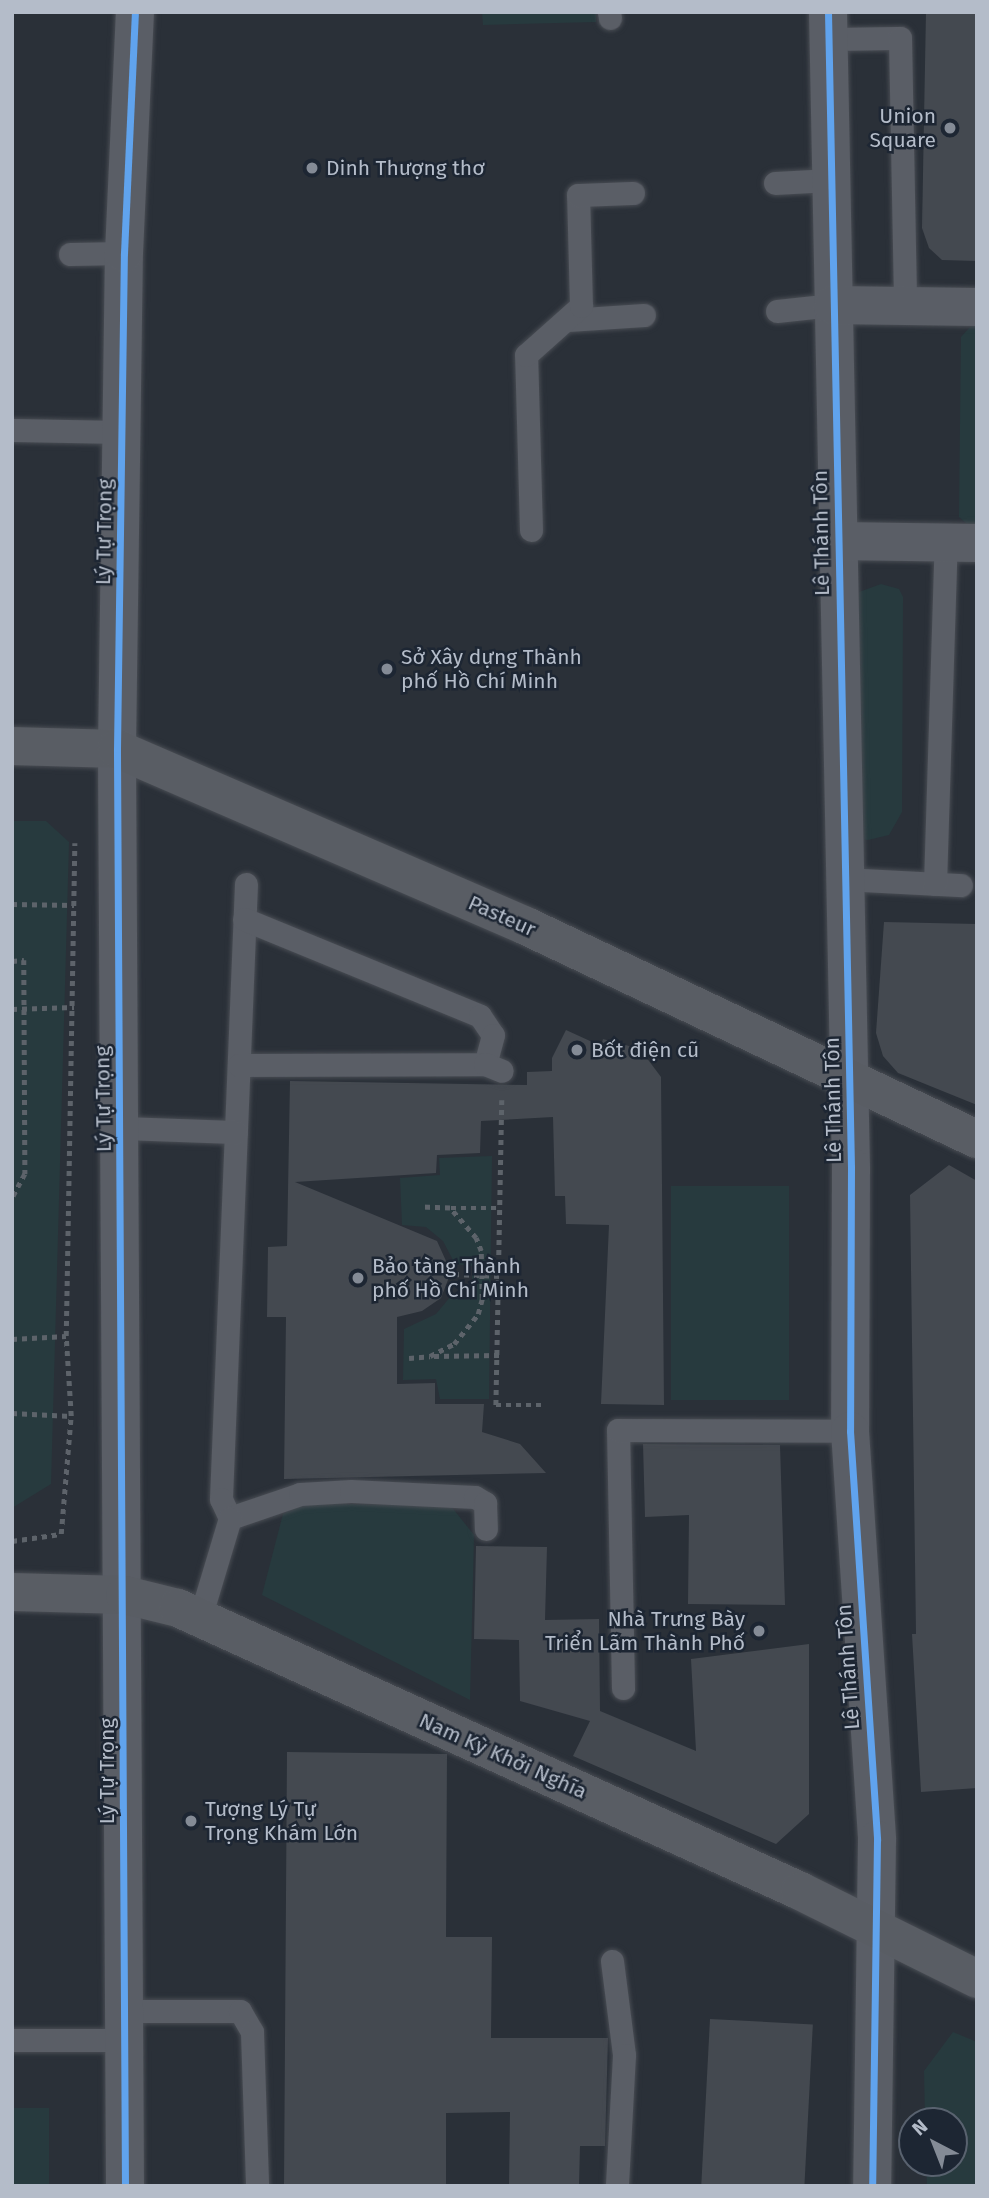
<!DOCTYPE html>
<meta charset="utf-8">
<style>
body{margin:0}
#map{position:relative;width:989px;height:2198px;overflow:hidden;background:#2a3038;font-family:"Fira Sans",sans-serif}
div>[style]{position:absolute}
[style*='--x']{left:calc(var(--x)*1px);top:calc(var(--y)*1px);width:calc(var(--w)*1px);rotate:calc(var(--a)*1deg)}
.green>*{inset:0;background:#273a3e;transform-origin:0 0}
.building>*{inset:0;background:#444950;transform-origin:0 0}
.path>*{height:4.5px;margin-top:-2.25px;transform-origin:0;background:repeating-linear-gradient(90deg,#5d636a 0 5px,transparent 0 10px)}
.roads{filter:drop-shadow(0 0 2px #484c53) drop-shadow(0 0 2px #484c53)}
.service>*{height:23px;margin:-11.5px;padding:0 11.5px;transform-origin:11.5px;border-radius:11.5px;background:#5a5e66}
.tertiary>*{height:38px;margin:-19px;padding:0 19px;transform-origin:19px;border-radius:19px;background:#5a5e66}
.secondary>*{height:38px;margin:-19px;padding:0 19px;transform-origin:19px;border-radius:19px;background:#595d64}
.cycleway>*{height:7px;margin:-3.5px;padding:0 3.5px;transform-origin:3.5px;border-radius:3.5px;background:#60a3ed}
.dots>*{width:19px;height:19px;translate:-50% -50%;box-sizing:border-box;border:4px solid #1d2633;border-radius:50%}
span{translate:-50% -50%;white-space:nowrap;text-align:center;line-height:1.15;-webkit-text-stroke:5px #1d2633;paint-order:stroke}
.poi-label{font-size:21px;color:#b4bcc9}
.right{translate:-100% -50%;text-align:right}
.left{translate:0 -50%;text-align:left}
.street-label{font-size:21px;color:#b4bcc9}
.frame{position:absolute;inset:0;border:14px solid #b4bcc9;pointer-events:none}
.north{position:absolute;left:898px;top:2107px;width:70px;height:70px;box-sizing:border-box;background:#1d2633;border:2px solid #59626f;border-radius:50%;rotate:318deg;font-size:19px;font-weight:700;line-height:28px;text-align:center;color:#b4bcc9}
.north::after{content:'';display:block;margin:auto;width:24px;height:32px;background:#848b96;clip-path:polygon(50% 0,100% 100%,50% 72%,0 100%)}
</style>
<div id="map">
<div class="green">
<i style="clip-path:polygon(482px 12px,596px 12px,596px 22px,483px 25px)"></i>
<i style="clip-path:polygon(971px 326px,977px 326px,977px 524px,967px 524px,959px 517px,961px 337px)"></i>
<i style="clip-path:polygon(881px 584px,899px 589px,903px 597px,902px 812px,889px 835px,868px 840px,860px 839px,859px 592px)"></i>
<i style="clip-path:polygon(12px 821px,46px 821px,69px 842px,51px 1484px,12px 1508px)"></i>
<i style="clip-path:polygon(492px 1156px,489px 1399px,440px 1399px,436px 1379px,403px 1380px,404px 1329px,436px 1314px,451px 1296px,472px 1296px,472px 1266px,455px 1264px,443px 1241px,426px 1227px,402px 1225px,400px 1178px,440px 1175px,439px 1158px)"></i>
<i style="left:789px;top:1186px;width:214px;height:118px;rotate:90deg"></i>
<i style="clip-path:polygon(300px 1504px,448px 1505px,454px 1510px,474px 1535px,470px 1700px,262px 1595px,283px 1514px)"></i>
<i style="clip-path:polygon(953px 2032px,977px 2042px,977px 2186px,927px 2186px,926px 2163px,954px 2163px,954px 2121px,925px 2121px,924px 2071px)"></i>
<i style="left:12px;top:2108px;width:37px;height:78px"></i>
</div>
<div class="building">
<i style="clip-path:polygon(926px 12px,977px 12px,977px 261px,942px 260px,929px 248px,922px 228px)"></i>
<i style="clip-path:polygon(884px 922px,977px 924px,977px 1105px,898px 1073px,883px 1056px,876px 1033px)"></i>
<i style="clip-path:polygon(566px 1030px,601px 1046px,603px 1039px,629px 1046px,643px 1053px,661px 1077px,664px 1405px,601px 1404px,609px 1225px,566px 1224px,565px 1196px,555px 1196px,553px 1117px,481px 1121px,480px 1153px,437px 1155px,436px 1173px,295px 1182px,437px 1241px,451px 1272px,441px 1298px,422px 1311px,397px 1317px,397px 1384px,435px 1383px,435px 1404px,484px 1404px,482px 1432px,520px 1444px,546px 1473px,284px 1479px,286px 1317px,267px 1317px,268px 1247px,287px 1246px,290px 1081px,527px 1085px,527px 1072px,552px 1071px,552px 1058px)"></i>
<i style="clip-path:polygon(949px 1165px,977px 1181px,977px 1788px,921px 1792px,912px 1634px,916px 1634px,910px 1195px)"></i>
<i style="clip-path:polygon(643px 1444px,780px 1445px,785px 1605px,688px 1604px,689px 1515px,645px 1517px)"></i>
<i style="clip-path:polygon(476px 1546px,547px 1547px,545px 1620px,599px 1619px,600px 1711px,696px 1751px,691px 1659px,809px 1644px,809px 1814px,776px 1844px,573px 1756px,590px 1721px,520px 1701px,519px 1640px,474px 1639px)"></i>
<i style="clip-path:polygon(287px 1752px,447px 1754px,446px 1937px,492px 1937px,491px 2038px,608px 2038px,605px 2146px,580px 2146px,579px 2186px,509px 2186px,510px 2112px,446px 2113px,446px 2186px,284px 2186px)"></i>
<i style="left:710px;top:2019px;width:103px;height:167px;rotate:3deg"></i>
</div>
<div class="path">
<i style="--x:12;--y:904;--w:62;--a:0.9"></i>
<i style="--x:12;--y:961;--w:12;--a:-5"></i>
<i style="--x:24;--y:960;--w:214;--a:89.7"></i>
<i style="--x:25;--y:1174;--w:27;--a:118"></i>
<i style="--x:12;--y:1009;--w:62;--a:-1.8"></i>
<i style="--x:502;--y:1100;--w:305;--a:91.1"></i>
<i style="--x:496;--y:1405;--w:48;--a:0"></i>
<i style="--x:451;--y:1208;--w:50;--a:0"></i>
<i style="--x:454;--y:1274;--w:46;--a:2.5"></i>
<i style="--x:12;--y:1339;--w:54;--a:-3.2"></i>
<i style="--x:434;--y:1356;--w:65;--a:-0.9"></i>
<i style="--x:409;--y:1358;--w:21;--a:-5"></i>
<i style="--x:430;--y:1356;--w:27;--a:-27"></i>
<i style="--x:454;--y:1344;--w:38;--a:-51"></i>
<i style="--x:478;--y:1314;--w:16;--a:-75"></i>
<i style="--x:482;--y:1299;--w:48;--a:-91.2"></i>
<i style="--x:481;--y:1251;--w:14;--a:-111"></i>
<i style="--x:476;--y:1238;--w:40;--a:-131"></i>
<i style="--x:450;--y:1208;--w:29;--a:-178"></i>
<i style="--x:12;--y:1413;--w:59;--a:2.9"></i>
<i style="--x:12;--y:1541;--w:49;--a:-8.1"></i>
<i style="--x:61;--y:1534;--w:118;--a:-85.2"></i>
<i style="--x:71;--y:1416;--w:80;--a:-93.6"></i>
<i style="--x:66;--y:1336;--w:493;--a:-89"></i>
</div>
<div class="roads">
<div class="service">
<i style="--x:609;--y:12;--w:6;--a:81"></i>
<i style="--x:829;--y:39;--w:71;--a:-0.8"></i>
<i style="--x:900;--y:38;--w:268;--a:88.9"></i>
<i style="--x:775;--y:183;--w:55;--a:-3.1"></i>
<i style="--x:70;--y:254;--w:54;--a:-1.1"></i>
<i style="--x:777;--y:311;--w:56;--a:-6.1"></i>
<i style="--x:568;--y:320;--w:76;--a:-3.8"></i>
<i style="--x:12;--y:430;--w:111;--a:1"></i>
<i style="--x:531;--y:530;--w:175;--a:-91.6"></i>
<i style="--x:526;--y:355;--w:74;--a:-41.7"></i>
<i style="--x:581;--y:306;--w:111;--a:-91.5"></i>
<i style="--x:578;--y:195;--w:55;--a:-2.1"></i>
<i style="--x:845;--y:879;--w:116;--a:3"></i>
<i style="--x:246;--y:884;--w:616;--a:92.33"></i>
<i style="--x:221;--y:1499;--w:21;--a:65"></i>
<i style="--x:230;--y:1518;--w:74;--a:-18.9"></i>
<i style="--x:300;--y:1494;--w:51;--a:-3.4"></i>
<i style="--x:351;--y:1491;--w:124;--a:2.8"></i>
<i style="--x:475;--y:1497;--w:12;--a:31"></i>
<i style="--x:485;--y:1503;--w:26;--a:88"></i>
<i style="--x:935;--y:884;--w:341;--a:-88.2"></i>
<i style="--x:244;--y:919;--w:255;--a:22.3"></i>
<i style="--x:480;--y:1016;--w:23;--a:56"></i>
<i style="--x:493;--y:1035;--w:30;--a:105"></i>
<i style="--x:239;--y:1065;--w:246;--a:-0.2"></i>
<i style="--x:485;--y:1064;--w:18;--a:22"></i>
<i style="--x:121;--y:1128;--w:115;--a:2"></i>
<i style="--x:200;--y:1618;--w:104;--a:-73.3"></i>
<i style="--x:623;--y:1688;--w:258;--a:-91.1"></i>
<i style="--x:618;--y:1430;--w:232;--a:0.2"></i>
<i style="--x:612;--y:1961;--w:95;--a:82.7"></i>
<i style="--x:624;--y:2055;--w:131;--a:93.1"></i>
<i style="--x:124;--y:2011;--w:116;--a:0"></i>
<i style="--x:240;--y:2011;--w:24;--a:60"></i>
<i style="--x:252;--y:2032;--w:154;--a:88.1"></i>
<i style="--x:12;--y:2040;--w:113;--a:0"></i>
</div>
<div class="tertiary">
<i style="--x:828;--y:12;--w:1155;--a:88.86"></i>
<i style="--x:851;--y:1167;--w:264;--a:90.2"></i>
<i style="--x:850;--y:1431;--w:410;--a:86.2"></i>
<i style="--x:877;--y:1840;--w:346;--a:90.8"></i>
<i style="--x:833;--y:305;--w:144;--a:0.8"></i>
<i style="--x:838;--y:541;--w:139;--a:0.8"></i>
<i style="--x:125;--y:2186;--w:1437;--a:-90.32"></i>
<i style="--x:117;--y:749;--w:496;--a:-89.2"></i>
<i style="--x:124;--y:253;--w:241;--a:-87.4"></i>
</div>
<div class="secondary">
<i style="--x:12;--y:746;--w:105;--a:1.6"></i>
<i style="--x:117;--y:749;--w:446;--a:23.4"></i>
<i style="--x:526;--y:926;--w:499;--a:25.3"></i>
<i style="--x:12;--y:1592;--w:113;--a:1.5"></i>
<i style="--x:125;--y:1595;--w:55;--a:13.8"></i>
<i style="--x:178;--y:1608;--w:683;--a:24.46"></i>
<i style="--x:800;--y:1891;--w:198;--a:26.4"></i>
</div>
</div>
<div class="cycleway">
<i style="--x:828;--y:12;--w:1155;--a:88.86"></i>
<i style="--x:851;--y:1167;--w:264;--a:90.2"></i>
<i style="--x:850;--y:1431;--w:410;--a:86.2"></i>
<i style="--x:877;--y:1840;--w:346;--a:90.8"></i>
<i style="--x:125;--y:2186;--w:1437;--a:-90.32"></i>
<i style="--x:117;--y:749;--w:496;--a:-89.2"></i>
<i style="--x:124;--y:253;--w:241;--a:-87.4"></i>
</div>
<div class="dots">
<i style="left:950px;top:128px;background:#848b96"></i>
<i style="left:312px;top:168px;background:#848b96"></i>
<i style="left:387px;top:669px;background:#848b96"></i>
<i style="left:577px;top:1050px;background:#848b96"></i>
<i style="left:358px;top:1278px;background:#848b96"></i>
<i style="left:759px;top:1631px;background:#848b96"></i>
<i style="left:191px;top:1821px;background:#848b96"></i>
</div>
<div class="poi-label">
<span class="right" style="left:936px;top:128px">Union<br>Square</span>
<span class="left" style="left:326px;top:168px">Dinh Thượng thơ</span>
<span class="left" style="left:401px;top:669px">Sở Xây dựng Thành<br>phố Hồ Chí Minh</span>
<span class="left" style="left:591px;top:1050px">Bốt điện cũ</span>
<span class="left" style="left:372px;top:1278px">Bảo tàng Thành<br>phố Hồ Chí Minh</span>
<span class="right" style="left:745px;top:1631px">Nhà Trưng Bày<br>Triển Lãm Thành Phố</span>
<span class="left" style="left:205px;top:1821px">Tượng Lý Tự<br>Trọng Khám Lớn</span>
</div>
<div class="street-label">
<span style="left:104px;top:532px;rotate:-89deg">Lý Tự Trọng</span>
<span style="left:821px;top:533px;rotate:-91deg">Lê Thánh Tôn</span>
<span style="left:502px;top:916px;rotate:24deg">Pasteur</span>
<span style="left:103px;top:1099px;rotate:-91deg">Lý Tự Trọng</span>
<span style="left:833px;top:1100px;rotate:-91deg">Lê Thánh Tôn</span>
<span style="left:848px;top:1667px;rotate:-94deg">Lê Thánh Tôn</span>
<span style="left:503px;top:1756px;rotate:24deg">Nam Kỳ Khởi Nghĩa</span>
<span style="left:107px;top:1771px;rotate:-90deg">Lý Tự Trọng</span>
</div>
<div class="frame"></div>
<div class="north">N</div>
</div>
